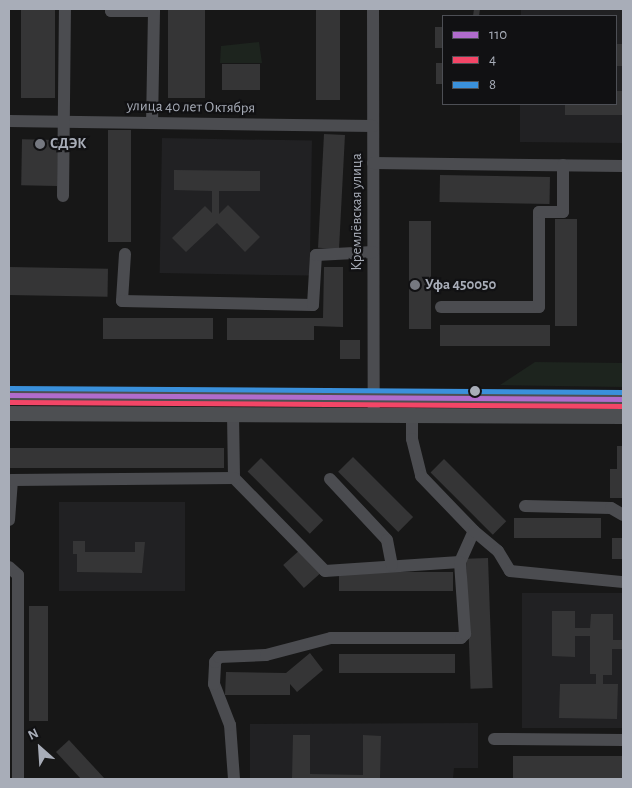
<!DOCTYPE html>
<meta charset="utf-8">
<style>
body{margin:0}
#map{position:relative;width:632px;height:788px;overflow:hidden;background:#171717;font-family:"Alegreya Sans",sans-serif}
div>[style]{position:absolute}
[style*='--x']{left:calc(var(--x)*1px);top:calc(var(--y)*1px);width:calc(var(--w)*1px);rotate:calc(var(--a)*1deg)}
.built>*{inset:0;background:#212123;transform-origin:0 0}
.green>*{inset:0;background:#1d241e}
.building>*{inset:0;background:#353536;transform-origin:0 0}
.minor>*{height:12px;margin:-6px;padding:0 6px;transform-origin:6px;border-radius:6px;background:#4b4c50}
.major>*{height:15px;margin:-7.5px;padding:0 7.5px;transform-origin:7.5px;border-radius:7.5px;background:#4d4f52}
.bus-1>*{height:5px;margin:-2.5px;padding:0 2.5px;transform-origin:2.5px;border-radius:2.5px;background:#b06ccc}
.bus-2>*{height:5px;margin:-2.5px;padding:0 2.5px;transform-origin:2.5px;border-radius:2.5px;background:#f34667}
.bus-3>*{height:5px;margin:-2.5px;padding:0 2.5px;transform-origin:2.5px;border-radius:2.5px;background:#3a90db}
.dots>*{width:14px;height:14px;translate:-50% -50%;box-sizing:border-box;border:2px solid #111113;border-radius:50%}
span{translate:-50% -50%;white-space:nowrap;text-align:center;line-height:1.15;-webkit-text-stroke:4.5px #111113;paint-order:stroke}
.street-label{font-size:15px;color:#a8adb8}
.poi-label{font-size:15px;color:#a8adb8;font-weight:700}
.left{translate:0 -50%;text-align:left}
.frame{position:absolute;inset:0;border:10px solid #a8adb8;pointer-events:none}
.legend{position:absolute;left:442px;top:15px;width:175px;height:90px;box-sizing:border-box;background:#111113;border:1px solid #4d4f55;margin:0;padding:6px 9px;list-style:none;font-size:15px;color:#a8adb8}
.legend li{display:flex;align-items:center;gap:10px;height:25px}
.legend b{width:25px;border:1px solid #4d4f55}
.north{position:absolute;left:15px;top:723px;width:50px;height:50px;-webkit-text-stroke:4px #111113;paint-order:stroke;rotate:334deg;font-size:14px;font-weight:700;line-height:20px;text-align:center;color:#a8adb8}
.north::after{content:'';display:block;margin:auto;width:18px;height:22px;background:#a8adb8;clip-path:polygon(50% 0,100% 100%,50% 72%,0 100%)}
</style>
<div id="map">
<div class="built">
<i style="clip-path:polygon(521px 9px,623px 9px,623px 143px,520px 142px,520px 104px,616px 104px,616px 16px,521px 16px)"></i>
<i style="left:162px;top:138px;width:150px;height:135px;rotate:1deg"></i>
<i style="left:59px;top:502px;width:126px;height:89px"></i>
<i style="left:522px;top:593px;width:101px;height:135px"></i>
<i style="clip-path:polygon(478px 723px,478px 768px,454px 768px,453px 779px,250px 779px,250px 724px)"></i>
</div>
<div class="green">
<i style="clip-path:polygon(259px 42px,262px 63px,220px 63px,221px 46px)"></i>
<i style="clip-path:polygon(535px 362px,623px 363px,623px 387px,500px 385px)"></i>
</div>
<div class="building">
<i style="left:21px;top:9px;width:34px;height:89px"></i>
<i style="left:168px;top:9px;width:37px;height:89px"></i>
<i style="left:316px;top:9px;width:24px;height:91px"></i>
<i style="clip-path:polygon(474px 9px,480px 9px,479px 16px,473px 16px)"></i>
<i style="left:435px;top:27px;width:8px;height:21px"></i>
<i style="left:616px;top:44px;width:7px;height:22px"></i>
<i style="left:436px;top:63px;width:7px;height:21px"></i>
<i style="left:222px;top:64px;width:38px;height:26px"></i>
<i style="clip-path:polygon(616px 91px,623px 91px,623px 115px,565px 115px,565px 104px,616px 104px)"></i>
<i style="left:108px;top:130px;width:23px;height:112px"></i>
<i style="left:324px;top:134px;width:21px;height:114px;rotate:3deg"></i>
<i style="left:58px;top:140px;width:46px;height:36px;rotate:91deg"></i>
<i style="clip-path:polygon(174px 170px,260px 171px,260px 191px,219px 191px,219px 214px,228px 205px,260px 237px,245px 252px,217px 223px,186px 252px,172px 238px,205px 206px,212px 213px,212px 191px,174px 190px)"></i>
<i style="left:440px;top:175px;width:110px;height:27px;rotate:1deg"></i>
<i style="left:555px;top:219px;width:22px;height:107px"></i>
<i style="left:409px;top:221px;width:22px;height:108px"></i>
<i style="left:9px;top:267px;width:99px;height:28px;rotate:1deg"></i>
<i style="clip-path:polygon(324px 267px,343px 267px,343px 327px,314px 326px,314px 340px,227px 340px,227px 318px,323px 318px)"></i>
<i style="left:103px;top:318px;width:110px;height:21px"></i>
<i style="left:440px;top:325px;width:110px;height:21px"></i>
<i style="left:340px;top:340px;width:20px;height:19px"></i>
<i style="clip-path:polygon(617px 446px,623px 446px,623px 498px,610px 498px,610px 469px,617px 469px)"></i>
<i style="left:9px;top:448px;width:215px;height:20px"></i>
<i style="left:353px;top:457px;width:85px;height:21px;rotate:45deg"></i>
<i style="left:261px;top:458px;width:88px;height:19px;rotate:45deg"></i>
<i style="left:444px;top:459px;width:88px;height:19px;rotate:45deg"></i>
<i style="left:514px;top:518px;width:87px;height:20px"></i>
<i style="left:612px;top:538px;width:11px;height:21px"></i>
<i style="clip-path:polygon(73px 541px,85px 541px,85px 552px,135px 552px,135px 542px,145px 542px,142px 573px,77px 572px,77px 554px,73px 554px)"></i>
<i style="left:301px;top:549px;width:31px;height:24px;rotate:48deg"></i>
<i style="left:488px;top:558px;width:130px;height:22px;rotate:88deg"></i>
<i style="left:339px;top:572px;width:114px;height:19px"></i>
<i style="left:29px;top:606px;width:19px;height:115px"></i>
<i style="clip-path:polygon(552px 611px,575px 611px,575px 628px,590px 628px,591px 614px,613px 614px,613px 640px,623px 640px,623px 649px,612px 649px,612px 675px,603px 675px,603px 684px,618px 684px,617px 719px,559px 718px,560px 684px,596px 684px,596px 674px,590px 674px,590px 636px,575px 636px,575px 657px,552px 656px)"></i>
<i style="clip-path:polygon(310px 653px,323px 670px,297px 692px,290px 684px,290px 695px,225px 695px,226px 672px,286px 673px)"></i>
<i style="left:339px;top:654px;width:116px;height:19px"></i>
<i style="clip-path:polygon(293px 735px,310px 735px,310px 774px,363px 775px,363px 735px,381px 736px,380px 779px,292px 779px)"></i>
<i style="clip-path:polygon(69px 740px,105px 779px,81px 779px,56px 752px)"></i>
<i style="left:513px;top:756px;width:110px;height:23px"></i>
</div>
<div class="minor">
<i style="--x:111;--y:9;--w:2;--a:90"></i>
<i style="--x:111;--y:11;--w:43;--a:0"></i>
<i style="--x:154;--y:11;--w:112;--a:91"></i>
<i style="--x:373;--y:9;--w:406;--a:89.9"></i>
<i style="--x:9;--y:121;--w:364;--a:0.8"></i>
<i style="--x:373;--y:163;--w:250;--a:0.7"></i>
<i style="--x:63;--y:196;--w:187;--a:-89.4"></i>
<i style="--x:125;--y:254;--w:47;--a:93.7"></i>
<i style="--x:122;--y:301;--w:191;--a:1.2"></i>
<i style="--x:313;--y:305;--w:50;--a:-86.6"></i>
<i style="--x:316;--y:255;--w:57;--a:-3"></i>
<i style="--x:441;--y:307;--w:98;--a:0"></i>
<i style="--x:539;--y:307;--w:95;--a:-90"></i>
<i style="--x:539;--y:212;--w:24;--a:0"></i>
<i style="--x:563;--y:212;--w:47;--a:-90"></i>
<i style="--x:233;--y:414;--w:64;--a:89.1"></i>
<i style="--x:234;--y:478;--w:130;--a:45.6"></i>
<i style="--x:325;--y:571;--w:135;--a:-3.8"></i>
<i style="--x:460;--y:562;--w:34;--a:-66"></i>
<i style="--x:412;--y:415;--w:24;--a:90"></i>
<i style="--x:412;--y:439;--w:38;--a:76"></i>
<i style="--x:421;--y:476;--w:76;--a:46.1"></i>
<i style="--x:474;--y:531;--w:31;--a:40"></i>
<i style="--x:498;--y:551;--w:23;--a:59"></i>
<i style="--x:510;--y:571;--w:114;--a:5.6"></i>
<i style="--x:330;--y:479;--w:83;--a:46.9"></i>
<i style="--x:387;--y:540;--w:26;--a:79"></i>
<i style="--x:525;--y:506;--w:86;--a:1.3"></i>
<i style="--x:611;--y:508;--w:14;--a:30"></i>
<i style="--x:9;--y:520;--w:40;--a:-85.7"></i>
<i style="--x:12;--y:480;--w:222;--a:-0.5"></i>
<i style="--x:9;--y:567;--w:12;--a:42"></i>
<i style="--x:18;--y:575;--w:204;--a:90"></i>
<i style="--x:494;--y:739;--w:129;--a:0.4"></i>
<i style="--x:234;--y:779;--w:54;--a:-94.2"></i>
<i style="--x:230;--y:725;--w:44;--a:-111.3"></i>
<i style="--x:214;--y:684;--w:22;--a:-87"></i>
<i style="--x:215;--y:662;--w:6;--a:-51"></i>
<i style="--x:219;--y:657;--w:47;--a:-2.4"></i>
<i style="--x:266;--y:655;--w:67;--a:-14.7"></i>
<i style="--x:331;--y:638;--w:130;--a:0"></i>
<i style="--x:461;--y:638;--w:6;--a:-45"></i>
<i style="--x:465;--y:634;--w:72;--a:-94"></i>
</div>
<div class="major">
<i style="--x:9;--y:395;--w:614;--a:0.37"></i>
<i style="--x:9;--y:413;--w:614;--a:0.28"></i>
</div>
<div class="bus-1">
<i style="--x:9;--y:395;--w:614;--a:0.37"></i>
</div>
<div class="bus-2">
<i style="--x:9;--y:402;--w:614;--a:0.37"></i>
</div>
<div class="bus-3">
<i style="--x:9;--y:388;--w:614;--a:0.37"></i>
</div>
<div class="dots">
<i style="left:40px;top:144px;background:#757880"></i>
<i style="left:415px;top:285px;background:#757880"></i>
<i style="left:475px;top:391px;background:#a8adb8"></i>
</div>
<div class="street-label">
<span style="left:191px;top:107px;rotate:1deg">улица 40 лет Октября</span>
<span style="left:357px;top:212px;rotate:-90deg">Кремлёвская улица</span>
</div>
<div class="poi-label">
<span class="left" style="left:50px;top:144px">СДЭК</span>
<span class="left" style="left:425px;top:285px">Уфа 450050</span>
</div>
<div class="frame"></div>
<ul class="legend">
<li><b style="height:6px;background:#b06ccc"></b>110</li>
<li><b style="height:6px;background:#f34667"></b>4</li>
<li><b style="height:6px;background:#3a90db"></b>8</li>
</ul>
<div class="north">N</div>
</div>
